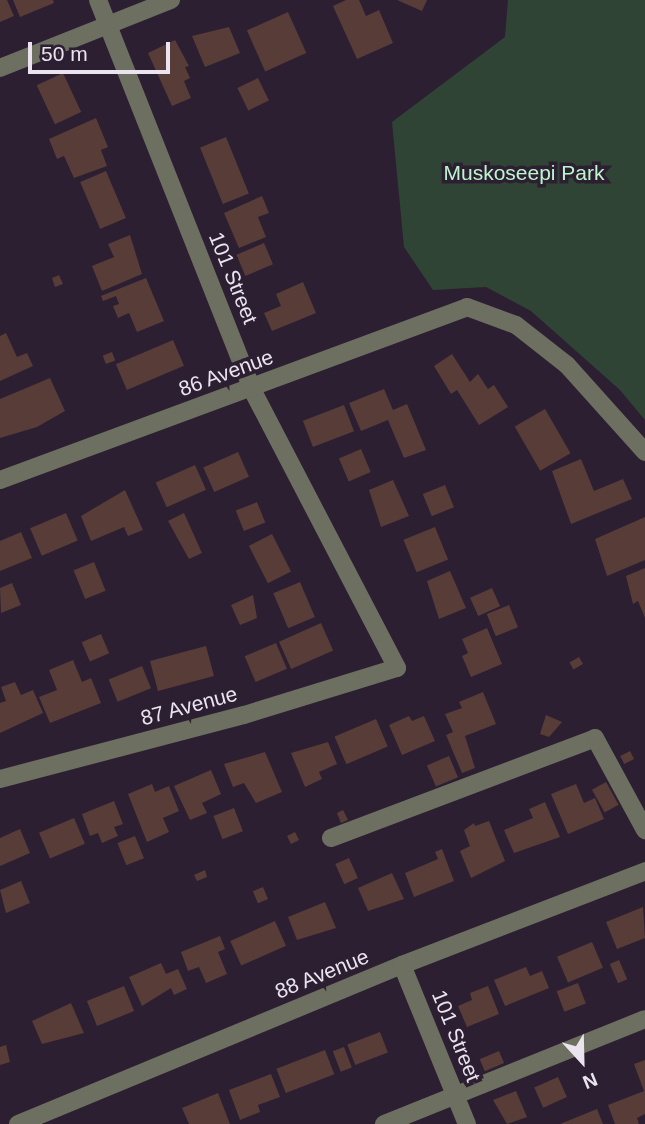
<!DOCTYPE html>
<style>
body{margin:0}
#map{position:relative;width:645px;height:1124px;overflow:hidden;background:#2c1f32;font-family:Arial,sans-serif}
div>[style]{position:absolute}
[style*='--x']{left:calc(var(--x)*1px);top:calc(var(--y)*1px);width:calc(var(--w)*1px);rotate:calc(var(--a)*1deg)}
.green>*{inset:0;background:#304435}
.building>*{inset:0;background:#573c38;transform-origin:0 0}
.minor>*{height:18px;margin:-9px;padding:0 9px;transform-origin:9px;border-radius:9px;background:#6d6f60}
span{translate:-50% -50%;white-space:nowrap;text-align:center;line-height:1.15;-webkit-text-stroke:7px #2c1f32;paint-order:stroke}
.park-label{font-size:21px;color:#bcf5cc}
.street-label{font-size:21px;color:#ebe3ef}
.north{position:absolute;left:547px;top:1026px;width:70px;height:70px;-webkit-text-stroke:5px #2c1f32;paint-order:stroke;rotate:158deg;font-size:19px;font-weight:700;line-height:28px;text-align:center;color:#ebe3ef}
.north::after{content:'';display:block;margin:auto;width:24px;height:32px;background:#ebe3ef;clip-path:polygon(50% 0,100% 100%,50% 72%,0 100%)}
.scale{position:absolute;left:28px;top:42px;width:142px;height:32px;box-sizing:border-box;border:4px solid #ebe3ef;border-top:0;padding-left:9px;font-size:21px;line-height:24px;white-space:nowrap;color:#ebe3ef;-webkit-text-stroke:5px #2c1f32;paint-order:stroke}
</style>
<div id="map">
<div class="green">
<i style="clip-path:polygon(508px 0,645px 0,645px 420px,620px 390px,531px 311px,486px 287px,433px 290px,404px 247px,392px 122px,505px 37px)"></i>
</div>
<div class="building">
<i style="clip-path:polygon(0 0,7px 0,14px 16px,0 22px)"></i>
<i style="clip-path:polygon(13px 0,53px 0,54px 3px,20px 17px)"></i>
<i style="clip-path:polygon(346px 0,359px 0,366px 16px,379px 10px,393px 43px,357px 59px,333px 6px)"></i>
<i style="clip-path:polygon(397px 0,427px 0,422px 11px)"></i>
<i style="left:288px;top:12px;width:45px;height:45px;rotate:66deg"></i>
<i style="clip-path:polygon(229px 27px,240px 53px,205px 67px,192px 36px)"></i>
<i style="clip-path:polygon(175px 40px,189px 66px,185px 67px,190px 78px,184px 81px,191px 98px,172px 106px,148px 53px)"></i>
<i style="left:63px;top:73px;width:43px;height:29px;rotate:65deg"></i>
<i style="left:258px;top:78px;width:25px;height:23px;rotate:64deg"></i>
<i style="clip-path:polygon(96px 118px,108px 147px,101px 150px,107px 166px,74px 178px,64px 156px,57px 159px,49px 139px)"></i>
<i style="left:226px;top:137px;width:61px;height:28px;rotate:68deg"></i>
<i style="left:106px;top:171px;width:51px;height:28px;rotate:67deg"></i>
<i style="clip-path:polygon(262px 196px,269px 213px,258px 217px,266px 237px,239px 248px,224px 213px)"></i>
<i style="clip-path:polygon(130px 235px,142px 274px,102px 291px,92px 266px,114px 257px,108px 244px)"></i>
<i style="left:264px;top:243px;width:23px;height:30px;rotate:67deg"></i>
<i style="clip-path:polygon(59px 275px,63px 284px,55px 287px,52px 278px)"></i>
<i style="clip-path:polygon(146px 278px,164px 321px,137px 332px,129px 313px,118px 318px,113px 306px,119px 304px,116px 296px,103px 301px,101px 296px)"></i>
<i style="clip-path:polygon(303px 282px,316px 313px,272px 331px,264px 313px,281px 306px,276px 294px)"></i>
<i style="clip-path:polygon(6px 333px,17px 357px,27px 353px,33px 366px,0 381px,0 336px)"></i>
<i style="left:173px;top:340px;width:28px;height:62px;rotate:67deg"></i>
<i style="left:112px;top:352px;width:9px;height:10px;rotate:69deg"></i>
<i style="clip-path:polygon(452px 354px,470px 382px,478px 374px,488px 389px,494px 385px,508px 407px,479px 425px,457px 390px,451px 394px,434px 366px)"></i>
<i style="clip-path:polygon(50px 378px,65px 411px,37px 427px,0 438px,0 399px)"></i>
<i style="clip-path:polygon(384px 389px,393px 410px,407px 404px,426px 450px,404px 458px,388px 420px,361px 431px,349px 403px)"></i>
<i style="left:344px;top:405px;width:28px;height:44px;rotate:69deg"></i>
<i style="left:545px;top:409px;width:51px;height:35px;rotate:60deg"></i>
<i style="left:361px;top:449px;width:25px;height:24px;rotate:67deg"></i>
<i style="left:238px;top:452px;width:27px;height:38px;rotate:66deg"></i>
<i style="clip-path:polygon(581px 459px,594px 491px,623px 479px,632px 499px,571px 524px,552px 471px)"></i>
<i style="left:195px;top:465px;width:27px;height:43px;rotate:66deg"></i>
<i style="clip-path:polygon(393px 480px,409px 516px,381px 527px,369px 490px)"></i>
<i style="left:445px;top:485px;width:24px;height:24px;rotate:68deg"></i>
<i style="clip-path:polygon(125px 490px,143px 530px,128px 536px,124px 527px,91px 541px,81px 516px)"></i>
<i style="left:257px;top:502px;width:22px;height:23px;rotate:68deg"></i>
<i style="left:66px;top:513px;width:30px;height:39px;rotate:67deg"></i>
<i style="clip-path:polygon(184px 513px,202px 553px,189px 559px,168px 521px)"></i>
<i style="clip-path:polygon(645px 517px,645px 560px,607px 576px,595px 539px)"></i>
<i style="left:435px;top:527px;width:35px;height:34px;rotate:68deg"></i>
<i style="clip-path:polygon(21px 532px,32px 558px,0 571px,0 541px)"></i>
<i style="left:272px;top:534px;width:42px;height:26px;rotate:63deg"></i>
<i style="left:94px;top:562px;width:31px;height:22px;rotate:68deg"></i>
<i style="clip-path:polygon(645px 568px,645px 618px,638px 601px,633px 604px,626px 576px)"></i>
<i style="clip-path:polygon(450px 571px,466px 608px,439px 619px,427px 581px)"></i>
<i style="left:300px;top:582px;width:38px;height:29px;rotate:67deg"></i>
<i style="clip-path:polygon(12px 583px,21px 605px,1px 613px,0 588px)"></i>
<i style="left:492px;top:588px;width:20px;height:24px;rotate:66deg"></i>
<i style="clip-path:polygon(253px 595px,257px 618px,240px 625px,231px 605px)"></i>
<i style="left:509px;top:605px;width:24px;height:24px;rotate:68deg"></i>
<i style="left:321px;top:623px;width:30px;height:46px;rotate:66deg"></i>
<i style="clip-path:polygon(487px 628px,502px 664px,471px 677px,462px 656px,468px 653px,462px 639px)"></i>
<i style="left:101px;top:634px;width:21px;height:21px;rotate:67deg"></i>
<i style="left:276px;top:643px;width:28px;height:34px;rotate:67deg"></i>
<i style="left:206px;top:646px;width:31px;height:58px;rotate:75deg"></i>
<i style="left:579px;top:657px;width:8px;height:11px;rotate:60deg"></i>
<i style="clip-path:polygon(73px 660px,82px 682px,91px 678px,101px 703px,50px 723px,39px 697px,57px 690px,49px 670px)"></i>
<i style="left:142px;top:666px;width:24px;height:36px;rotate:68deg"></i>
<i style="clip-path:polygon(15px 682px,21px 695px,33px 690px,43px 713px,0 733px,0 703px,6px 701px,1px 687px)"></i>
<i style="clip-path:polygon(483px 692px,496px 724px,465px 736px,475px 768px,462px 773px,446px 735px,453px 732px,445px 714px,462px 708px,459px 702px)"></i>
<i style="clip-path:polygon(546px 715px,562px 722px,549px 737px,540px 734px)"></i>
<i style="clip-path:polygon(409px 716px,412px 721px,424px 716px,435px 741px,402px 755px,389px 725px)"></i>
<i style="left:376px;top:719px;width:30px;height:45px;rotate:67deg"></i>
<i style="clip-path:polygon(328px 742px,337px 764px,319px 772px,322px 779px,305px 787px,291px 753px)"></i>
<i style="left:630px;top:751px;width:9px;height:11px;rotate:63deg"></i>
<i style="clip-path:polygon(265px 752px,282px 792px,256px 803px,244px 783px,233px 787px,224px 764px)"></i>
<i style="left:449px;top:756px;width:23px;height:24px;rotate:67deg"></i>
<i style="clip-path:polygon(211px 770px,221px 794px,202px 803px,207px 813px,190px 820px,174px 786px)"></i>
<i style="left:606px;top:782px;width:26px;height:16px;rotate:61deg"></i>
<i style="clip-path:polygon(152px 784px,155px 792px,169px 786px,179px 811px,163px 818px,169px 832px,147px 842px,128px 794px)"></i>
<i style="clip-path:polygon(576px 784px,584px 803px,595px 798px,604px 819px,568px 834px,551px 794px)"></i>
<i style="clip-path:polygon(114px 801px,123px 824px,114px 827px,118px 836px,102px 843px,98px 833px,90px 836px,82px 814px)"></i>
<i style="clip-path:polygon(545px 802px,560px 837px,514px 853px,504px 830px,533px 818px,529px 809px)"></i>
<i style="left:234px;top:808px;width:25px;height:22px;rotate:69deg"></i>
<i style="clip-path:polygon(343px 810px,348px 820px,341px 823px,337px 813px)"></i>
<i style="left:74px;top:818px;width:28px;height:38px;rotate:67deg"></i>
<i style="clip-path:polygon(489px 821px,505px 861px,471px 878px,460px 851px,470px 846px,464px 830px,474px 823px,475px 826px)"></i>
<i style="clip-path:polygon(20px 829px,30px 853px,0 866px,0 838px)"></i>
<i style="left:295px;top:832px;width:9px;height:9px;rotate:63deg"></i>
<i style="left:135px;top:836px;width:24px;height:19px;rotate:68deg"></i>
<i style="clip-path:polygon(442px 849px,454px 881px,414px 897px,405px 873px,438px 859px,435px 852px)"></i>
<i style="left:349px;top:858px;width:22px;height:15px;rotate:66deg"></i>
<i style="clip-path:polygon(205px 870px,207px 877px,197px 881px,194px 875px)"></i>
<i style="clip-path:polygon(392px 873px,404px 899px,368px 911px,358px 888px)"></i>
<i style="clip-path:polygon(21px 881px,30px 903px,6px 913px,0 890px)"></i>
<i style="left:263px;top:887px;width:13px;height:11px;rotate:67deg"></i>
<i style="clip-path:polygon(325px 902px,336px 928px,297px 940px,288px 917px)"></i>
<i style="clip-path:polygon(643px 907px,645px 938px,617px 949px,606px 922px)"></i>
<i style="left:275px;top:921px;width:27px;height:49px;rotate:66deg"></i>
<i style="clip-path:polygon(220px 936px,225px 949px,218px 952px,227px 974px,206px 983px,199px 967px,188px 971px,181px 952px)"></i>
<i style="left:592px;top:942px;width:28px;height:38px;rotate:67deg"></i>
<i style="left:619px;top:960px;width:21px;height:10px;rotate:67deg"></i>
<i style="clip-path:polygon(161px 963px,166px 974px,178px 969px,187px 989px,174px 995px,171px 988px,142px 1006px,129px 977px)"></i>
<i style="clip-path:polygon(526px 967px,530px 976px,542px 971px,549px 988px,505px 1006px,494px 980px)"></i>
<i style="left:578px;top:983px;width:22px;height:23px;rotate:69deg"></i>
<i style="left:124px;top:986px;width:27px;height:40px;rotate:68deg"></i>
<i style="clip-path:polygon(488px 986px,499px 1014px,467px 1027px,458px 1006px,472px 1000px,470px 993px)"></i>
<i style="clip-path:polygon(71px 1003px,84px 1033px,42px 1044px,32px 1021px)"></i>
<i style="left:380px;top:1032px;width:22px;height:35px;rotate:69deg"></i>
<i style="clip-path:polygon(6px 1045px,10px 1062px,0 1065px,0 1047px)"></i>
<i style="left:344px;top:1047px;width:22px;height:12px;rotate:69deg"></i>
<i style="left:325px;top:1050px;width:26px;height:52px;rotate:69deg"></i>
<i style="left:499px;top:1051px;width:13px;height:21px;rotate:67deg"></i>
<i style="clip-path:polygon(645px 1060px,645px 1114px,637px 1118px,639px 1124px,615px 1124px,608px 1105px,644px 1091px,634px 1064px)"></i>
<i style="clip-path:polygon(271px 1074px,280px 1097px,258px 1105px,260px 1112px,240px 1120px,229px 1090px)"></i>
<i style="left:558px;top:1077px;width:22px;height:26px;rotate:66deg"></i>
<i style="clip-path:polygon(516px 1091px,527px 1117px,507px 1124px,493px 1100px)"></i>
<i style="clip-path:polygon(218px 1093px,230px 1124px,189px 1124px,182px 1108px)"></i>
<i style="clip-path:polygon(597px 1109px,603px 1124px,560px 1124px)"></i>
</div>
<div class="minor">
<i style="--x:0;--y:68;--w:184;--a:-21.7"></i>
<i style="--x:0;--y:480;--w:498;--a:-20.3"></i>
<i style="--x:467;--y:307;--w:52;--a:20.2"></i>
<i style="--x:516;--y:325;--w:65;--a:38.1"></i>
<i style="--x:567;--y:365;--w:117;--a:48.1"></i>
<i style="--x:0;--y:779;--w:252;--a:-14.7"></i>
<i style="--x:244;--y:715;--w:160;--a:-17.1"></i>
<i style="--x:397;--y:668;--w:314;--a:-117.5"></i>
<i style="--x:252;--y:389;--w:418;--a:-111.6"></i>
<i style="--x:331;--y:838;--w:282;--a:-20.7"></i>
<i style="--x:595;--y:738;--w:105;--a:61.5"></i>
<i style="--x:402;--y:965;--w:172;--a:67.8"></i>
<i style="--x:18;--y:1124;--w:416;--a:-22.5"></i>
<i style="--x:402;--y:965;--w:261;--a:-21.1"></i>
<i style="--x:384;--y:1124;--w:281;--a:-21.9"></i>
</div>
<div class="park-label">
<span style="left:524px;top:173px">Muskoseepi Park</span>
</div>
<div class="street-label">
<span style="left:233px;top:278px;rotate:68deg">101 Street</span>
<span style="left:226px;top:373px;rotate:-20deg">86 Avenue</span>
<span style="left:189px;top:706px;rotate:-15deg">87 Avenue</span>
<span style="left:322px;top:974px;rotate:-22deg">88 Avenue</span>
<span style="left:456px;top:1036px;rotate:68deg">101 Street</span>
</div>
<div class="north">N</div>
<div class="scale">50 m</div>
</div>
